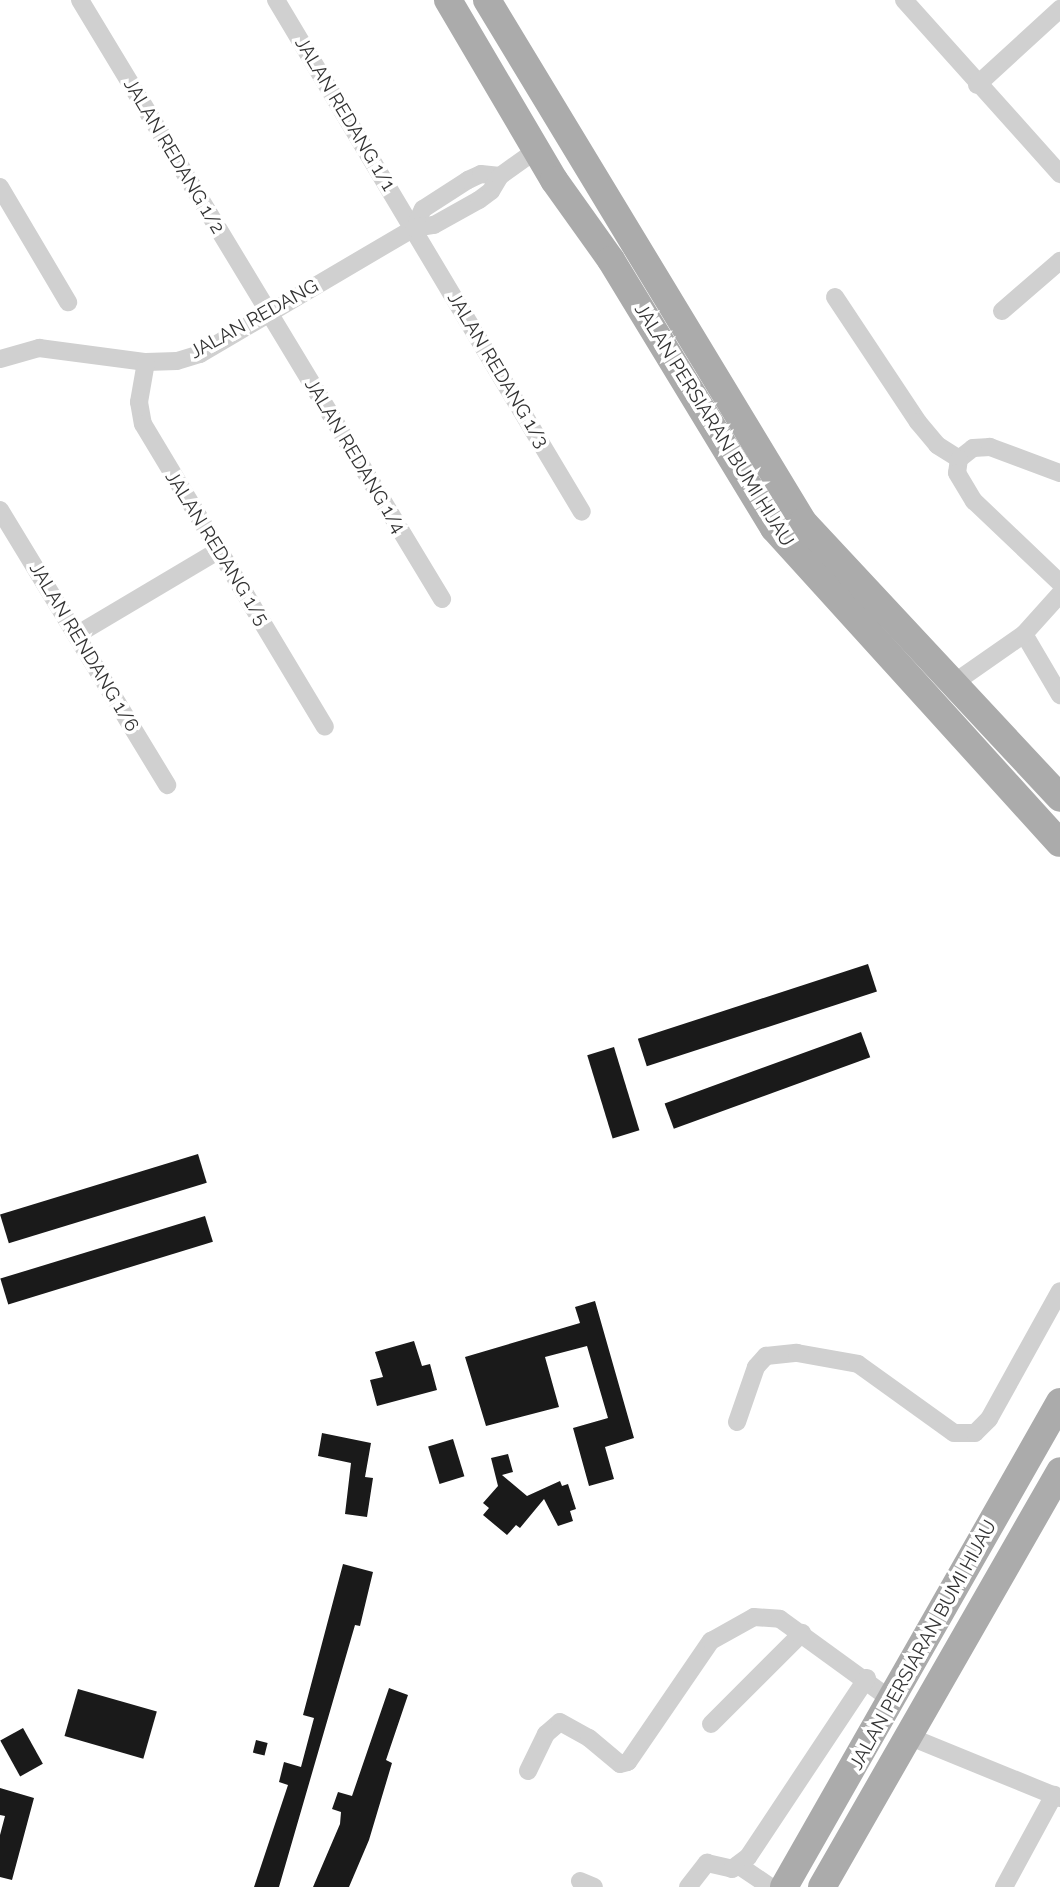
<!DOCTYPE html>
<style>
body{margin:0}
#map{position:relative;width:1060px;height:1887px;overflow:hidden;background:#fff;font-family:Raleway,sans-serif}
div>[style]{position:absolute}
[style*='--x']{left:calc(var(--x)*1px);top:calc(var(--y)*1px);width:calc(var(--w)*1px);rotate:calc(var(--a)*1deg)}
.building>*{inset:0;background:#1a1a1a;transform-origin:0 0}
.minor>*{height:18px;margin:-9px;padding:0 9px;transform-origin:9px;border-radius:9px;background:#d0d0d0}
.primary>*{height:28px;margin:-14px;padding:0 14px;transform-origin:14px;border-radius:14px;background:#ababab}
span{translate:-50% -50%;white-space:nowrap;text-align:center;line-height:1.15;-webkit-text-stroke:7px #fff;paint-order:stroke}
.street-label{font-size:19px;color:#333}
</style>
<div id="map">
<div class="building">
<i style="left:868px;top:964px;width:29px;height:242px;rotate:72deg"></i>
<i style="left:861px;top:1032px;width:27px;height:209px;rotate:70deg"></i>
<i style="left:614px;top:1047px;width:87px;height:28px;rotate:73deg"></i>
<i style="left:198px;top:1154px;width:30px;height:207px;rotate:73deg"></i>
<i style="left:205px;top:1216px;width:27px;height:214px;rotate:73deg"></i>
<i style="clip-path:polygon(595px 1301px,634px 1438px,605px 1447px,614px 1479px,589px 1486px,573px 1428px,608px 1418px,587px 1346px,545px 1357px,559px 1407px,486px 1426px,465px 1357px,580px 1323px,575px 1307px)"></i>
<i style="clip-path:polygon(414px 1341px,422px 1366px,430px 1364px,437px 1390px,377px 1406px,370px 1380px,383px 1377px,375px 1352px)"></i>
<i style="clip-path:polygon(322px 1433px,371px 1443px,365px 1477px,373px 1478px,367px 1517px,345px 1514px,351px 1463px,318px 1456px)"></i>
<i style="left:453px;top:1439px;width:39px;height:26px;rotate:73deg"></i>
<i style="clip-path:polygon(508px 1454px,513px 1472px,502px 1475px,527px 1496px,560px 1481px,562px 1486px,568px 1484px,576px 1509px,570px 1511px,573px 1521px,558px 1526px,544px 1499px,520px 1528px,516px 1525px,507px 1535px,483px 1515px,489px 1508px,483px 1503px,498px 1486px,491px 1458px)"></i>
<i style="clip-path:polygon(343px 1564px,373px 1572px,360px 1626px,355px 1625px,279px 1887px,254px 1887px,288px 1785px,279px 1782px,284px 1762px,301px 1767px,314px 1718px,303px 1715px)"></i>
<i style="clip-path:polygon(389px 1688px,408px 1695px,386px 1760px,392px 1763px,369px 1840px,349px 1887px,313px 1887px,340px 1824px,341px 1812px,332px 1809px,338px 1792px,352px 1796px)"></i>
<i style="left:78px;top:1689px;width:82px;height:49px;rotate:16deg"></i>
<i style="left:23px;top:1728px;width:41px;height:26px;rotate:61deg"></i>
<i style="left:256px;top:1740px;width:12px;height:13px;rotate:14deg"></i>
<i style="clip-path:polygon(0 1788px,34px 1798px,12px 1880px,0 1877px,0 1835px,5px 1816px,0 1815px)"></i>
</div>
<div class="minor">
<i style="--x:80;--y:0;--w:700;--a:58.85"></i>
<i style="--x:276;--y:0;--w:596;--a:59.14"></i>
<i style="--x:904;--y:0;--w:234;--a:48.1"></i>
<i style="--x:977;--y:85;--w:113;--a:-42.5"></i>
<i style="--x:0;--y:187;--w:134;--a:59.4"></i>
<i style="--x:414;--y:228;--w:21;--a:-65"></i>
<i style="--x:423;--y:209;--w:54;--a:-32.8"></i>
<i style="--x:468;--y:180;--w:14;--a:-25"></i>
<i style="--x:481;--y:174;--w:19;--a:6"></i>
<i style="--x:835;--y:297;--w:150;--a:56.4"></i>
<i style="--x:918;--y:422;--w:30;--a:50"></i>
<i style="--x:937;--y:445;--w:26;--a:32"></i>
<i style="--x:1002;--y:311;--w:77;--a:-40.8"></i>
<i style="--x:0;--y:359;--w:41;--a:-15.8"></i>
<i style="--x:39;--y:348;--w:108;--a:7.5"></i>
<i style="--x:146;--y:362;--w:31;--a:-2"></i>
<i style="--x:177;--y:361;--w:24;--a:-17"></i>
<i style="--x:200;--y:354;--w:248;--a:-30.5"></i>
<i style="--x:414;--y:228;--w:20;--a:-9"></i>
<i style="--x:434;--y:225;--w:51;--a:-29.1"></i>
<i style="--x:479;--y:200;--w:15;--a:-37"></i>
<i style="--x:491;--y:191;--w:17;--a:-59"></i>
<i style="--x:500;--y:176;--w:43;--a:-35.5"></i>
<i style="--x:146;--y:362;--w:41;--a:99.9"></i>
<i style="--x:139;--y:402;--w:22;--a:80"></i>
<i style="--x:143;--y:424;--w:353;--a:59"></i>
<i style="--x:1060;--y:473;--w:75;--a:-159.6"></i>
<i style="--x:990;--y:447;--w:17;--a:177"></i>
<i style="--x:973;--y:448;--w:18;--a:142"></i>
<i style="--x:959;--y:459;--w:14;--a:98"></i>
<i style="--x:957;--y:473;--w:33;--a:59"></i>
<i style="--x:974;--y:501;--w:119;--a:43.6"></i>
<i style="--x:0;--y:510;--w:322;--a:58.7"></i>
<i style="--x:78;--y:634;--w:163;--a:-30.7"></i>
<i style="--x:1024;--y:634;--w:71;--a:59.5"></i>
<i style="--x:951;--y:685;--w:89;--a:-34.9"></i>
<i style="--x:1024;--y:634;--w:54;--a:-48"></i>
<i style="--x:737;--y:1422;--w:58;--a:-70.9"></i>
<i style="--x:756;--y:1367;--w:15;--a:-48"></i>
<i style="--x:766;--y:1356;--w:31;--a:-6"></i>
<i style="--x:797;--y:1353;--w:62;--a:10.2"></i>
<i style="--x:858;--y:1364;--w:118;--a:35.7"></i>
<i style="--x:954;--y:1433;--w:21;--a:0"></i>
<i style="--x:975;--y:1433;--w:20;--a:-45"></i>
<i style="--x:989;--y:1419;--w:146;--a:-61"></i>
<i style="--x:711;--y:1724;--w:129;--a:-45"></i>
<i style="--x:908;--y:1736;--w:164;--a:22.2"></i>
<i style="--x:528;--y:1771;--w:41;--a:-64.1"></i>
<i style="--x:546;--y:1734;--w:18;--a:-41"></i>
<i style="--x:560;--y:1722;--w:33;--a:29"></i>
<i style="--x:589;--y:1738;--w:40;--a:40"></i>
<i style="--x:620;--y:1764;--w:8;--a:-14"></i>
<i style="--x:628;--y:1762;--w:147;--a:-55.6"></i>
<i style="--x:711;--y:1641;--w:49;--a:-29.2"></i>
<i style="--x:754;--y:1617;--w:26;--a:4"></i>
<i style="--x:780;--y:1619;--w:140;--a:36"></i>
<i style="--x:738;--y:1865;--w:40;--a:34"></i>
<i style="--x:580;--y:1881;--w:15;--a:23"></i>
<i style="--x:688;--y:1887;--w:31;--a:-52"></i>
<i style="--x:707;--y:1863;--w:26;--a:13"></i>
<i style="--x:732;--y:1869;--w:20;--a:-37"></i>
<i style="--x:748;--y:1857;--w:215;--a:-56.4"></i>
<i style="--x:1004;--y:1887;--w:105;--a:-61.5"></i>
</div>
<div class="primary">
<i style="--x:448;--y:0;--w:209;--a:59.5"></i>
<i style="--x:554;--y:180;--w:98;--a:54.5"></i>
<i style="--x:611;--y:260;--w:314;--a:58.7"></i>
<i style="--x:774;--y:528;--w:425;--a:47.8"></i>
<i style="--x:487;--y:0;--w:610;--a:58.81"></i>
<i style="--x:803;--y:522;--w:377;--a:47"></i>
<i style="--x:784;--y:1887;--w:558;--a:-60.36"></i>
<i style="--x:822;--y:1887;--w:479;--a:-60.2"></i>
</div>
<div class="street-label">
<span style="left:345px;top:114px;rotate:59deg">JALAN REDANG 1/1</span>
<span style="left:174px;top:156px;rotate:59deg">JALAN REDANG 1/2</span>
<span style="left:254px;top:319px;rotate:-29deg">JALAN REDANG</span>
<span style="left:498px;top:370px;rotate:59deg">JALAN REDANG 1/3</span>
<span style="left:714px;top:425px;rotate:58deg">JALAN PERSIARAN BUMI HIJAU</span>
<span style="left:355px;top:456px;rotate:59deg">JALAN REDANG 1/4</span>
<span style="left:217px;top:548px;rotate:58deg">JALAN REDANG 1/5</span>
<span style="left:84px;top:647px;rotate:59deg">JALAN RENDANG 1/6</span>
<span style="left:923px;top:1645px;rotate:-61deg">JALAN PERSIARAN BUMI HIJAU</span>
</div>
</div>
